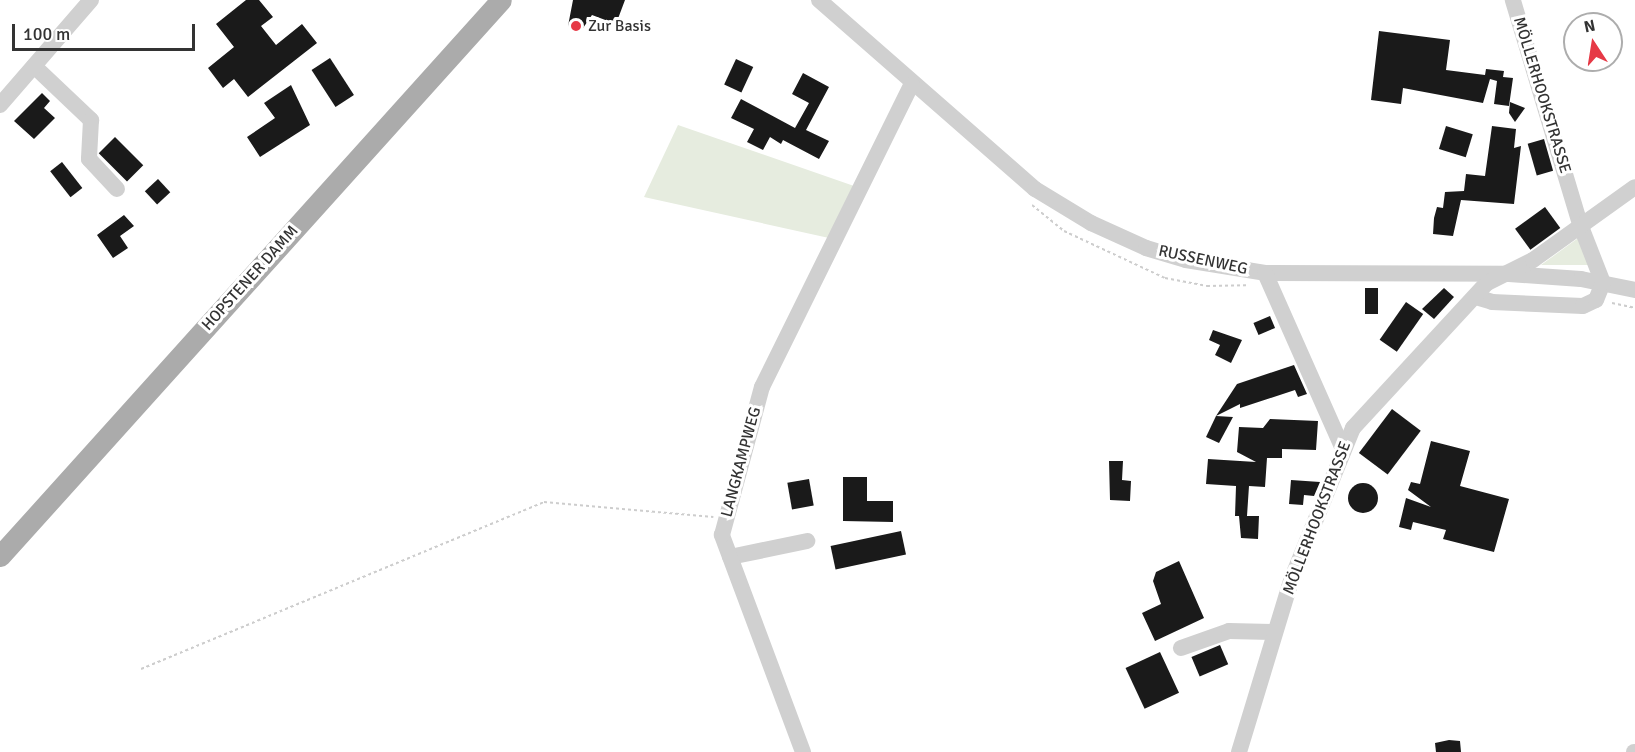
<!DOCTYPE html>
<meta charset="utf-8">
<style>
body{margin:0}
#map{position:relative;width:1635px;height:752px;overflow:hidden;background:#fff;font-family:Signika,sans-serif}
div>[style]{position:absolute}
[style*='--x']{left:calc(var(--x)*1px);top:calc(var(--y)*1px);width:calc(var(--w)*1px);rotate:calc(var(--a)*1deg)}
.green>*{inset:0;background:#e6ecdf}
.building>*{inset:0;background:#1a1a1a;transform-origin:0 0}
.round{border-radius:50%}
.path>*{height:2px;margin-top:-1px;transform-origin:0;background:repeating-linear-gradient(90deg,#cdcdcd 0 3px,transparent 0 6px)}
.minor>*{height:16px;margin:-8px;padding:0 8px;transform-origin:8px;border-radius:8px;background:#d0d0d0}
.major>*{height:21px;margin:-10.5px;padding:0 10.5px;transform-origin:10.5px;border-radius:10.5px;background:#ababab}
.dots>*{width:16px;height:16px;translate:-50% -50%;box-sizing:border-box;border:3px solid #fff;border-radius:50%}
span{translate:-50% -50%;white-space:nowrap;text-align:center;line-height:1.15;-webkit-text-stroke:6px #fff;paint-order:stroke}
.poi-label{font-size:16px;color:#333}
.left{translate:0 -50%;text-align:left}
.street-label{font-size:16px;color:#333}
.north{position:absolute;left:1563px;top:12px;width:60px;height:60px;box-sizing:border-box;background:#fff;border:2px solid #adadad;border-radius:50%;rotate:348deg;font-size:16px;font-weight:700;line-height:24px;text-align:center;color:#333}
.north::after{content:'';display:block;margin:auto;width:21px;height:27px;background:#e63946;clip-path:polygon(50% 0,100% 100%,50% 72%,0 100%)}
.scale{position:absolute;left:12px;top:24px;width:183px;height:27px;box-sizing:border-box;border:3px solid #333;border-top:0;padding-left:8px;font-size:18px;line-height:21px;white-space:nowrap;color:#333;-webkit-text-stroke:4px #fff;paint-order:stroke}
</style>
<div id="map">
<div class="green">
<i style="clip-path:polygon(678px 125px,854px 186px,829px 238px,644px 197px)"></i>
<i style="clip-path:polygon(1581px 236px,1594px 265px,1541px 265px)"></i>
</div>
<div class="building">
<i style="clip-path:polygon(246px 0,259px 0,273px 17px,261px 26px,276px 45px,302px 24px,317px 43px,248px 97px,234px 79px,223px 88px,208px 68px,234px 47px,216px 24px)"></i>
<i style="clip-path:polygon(573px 0,625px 0,616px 24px,592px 15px,581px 31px,568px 26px)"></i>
<i style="clip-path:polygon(1379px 31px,1450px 40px,1446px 70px,1485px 75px,1486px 69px,1504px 71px,1503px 77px,1513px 78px,1509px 106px,1494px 104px,1497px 81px,1490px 79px,1483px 103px,1403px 88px,1401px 104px,1371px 100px)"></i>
<i style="left:330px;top:58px;width:44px;height:22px;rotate:57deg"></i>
<i style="left:736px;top:59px;width:19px;height:28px;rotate:25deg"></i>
<i style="clip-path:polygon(803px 73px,829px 87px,806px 130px,829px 141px,819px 159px,783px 140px,781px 144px,770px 137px,763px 150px,747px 142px,754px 129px,731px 118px,741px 99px,795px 128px,809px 103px,792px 94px)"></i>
<i style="clip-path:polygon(291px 85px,310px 125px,260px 157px,247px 137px,275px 118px,264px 103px)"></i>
<i style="clip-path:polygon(42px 93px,50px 101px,44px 108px,55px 118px,34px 139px,14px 121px)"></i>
<i style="clip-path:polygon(1510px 102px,1525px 108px,1515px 122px,1509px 113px)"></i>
<i style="left:1446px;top:126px;width:28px;height:24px;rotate:17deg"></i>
<i style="clip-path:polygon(1492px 126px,1516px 129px,1514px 148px,1521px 146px,1514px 204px,1461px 200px,1453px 236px,1433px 234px,1434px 218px,1437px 207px,1443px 208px,1445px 192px,1464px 191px,1466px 174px,1485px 176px)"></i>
<i style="left:115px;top:137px;width:40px;height:23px;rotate:45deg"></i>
<i style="left:1544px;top:139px;width:33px;height:17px;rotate:74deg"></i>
<i style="left:62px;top:162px;width:33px;height:15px;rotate:52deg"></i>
<i style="left:158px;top:179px;width:18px;height:18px;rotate:47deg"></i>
<i style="left:1545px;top:207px;width:26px;height:37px;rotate:54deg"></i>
<i style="clip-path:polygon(124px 215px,134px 226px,120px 236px,128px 248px,113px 258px,97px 235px)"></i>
<i style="left:1365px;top:288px;width:13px;height:26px"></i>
<i style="clip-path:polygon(1444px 288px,1454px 297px,1434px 319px,1422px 309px)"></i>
<i style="left:1406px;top:302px;width:21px;height:46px;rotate:35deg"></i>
<i style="left:1270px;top:316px;width:13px;height:18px;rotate:67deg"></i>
<i style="clip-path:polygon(1213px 330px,1242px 340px,1231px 363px,1215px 355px,1220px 345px,1209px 340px)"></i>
<i style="clip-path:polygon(1294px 365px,1307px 394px,1298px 397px,1295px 390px,1240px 408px,1240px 404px,1216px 416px,1237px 384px)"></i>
<i style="left:1392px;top:409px;width:36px;height:55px;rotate:37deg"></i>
<i style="clip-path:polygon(1216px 416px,1233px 417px,1219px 443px,1206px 437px)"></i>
<i style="clip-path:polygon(1270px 419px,1318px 421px,1316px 450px,1282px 449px,1282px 458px,1267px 458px,1265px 487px,1249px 486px,1247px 516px,1259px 516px,1258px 539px,1241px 538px,1239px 516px,1235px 516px,1236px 486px,1206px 484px,1208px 459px,1256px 462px,1237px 452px,1239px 427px,1263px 428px)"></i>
<i style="clip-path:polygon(1431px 441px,1470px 451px,1460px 486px,1509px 499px,1494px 552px,1443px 539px,1446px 530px,1413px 522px,1411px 530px,1399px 527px,1406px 498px,1431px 507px,1408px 490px,1411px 482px,1420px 484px)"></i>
<i style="clip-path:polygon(1109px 461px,1123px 461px,1122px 480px,1131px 481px,1130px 501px,1110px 500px)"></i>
<i style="clip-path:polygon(843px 477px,867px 477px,867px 501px,893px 501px,893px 522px,843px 521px)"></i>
<i style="left:809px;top:479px;width:27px;height:22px;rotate:80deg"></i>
<i style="clip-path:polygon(1291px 480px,1320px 482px,1314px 496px,1304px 495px,1303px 505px,1289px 504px)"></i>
<i class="round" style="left:1348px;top:483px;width:30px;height:30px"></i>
<i style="left:901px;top:531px;width:24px;height:72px;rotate:78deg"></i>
<i style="clip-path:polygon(1179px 561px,1204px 618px,1155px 641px,1142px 613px,1161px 604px,1153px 581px,1156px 572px)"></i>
<i style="left:1220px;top:645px;width:21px;height:31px;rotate:67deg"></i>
<i style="left:1160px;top:652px;width:45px;height:38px;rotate:65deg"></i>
<i style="clip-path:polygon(1449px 740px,1460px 741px,1461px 752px,1436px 752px,1435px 743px)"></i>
</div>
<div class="path">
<i style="--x:1032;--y:205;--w:41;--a:39.1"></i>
<i style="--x:1064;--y:231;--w:111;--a:25"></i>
<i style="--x:1165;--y:278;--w:43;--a:10.8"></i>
<i style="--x:1207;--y:286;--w:39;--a:-1"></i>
<i style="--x:1612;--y:303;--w:24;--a:12"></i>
<i style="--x:141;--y:669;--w:436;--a:-22.5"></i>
<i style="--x:544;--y:502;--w:170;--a:5.1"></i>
</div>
<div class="minor">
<i style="--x:819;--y:0;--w:287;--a:41.2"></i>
<i style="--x:1035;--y:189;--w:66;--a:31.3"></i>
<i style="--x:1091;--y:223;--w:60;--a:24.4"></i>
<i style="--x:1146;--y:248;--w:42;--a:16.7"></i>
<i style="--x:1186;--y:260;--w:80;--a:9.3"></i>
<i style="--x:1265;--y:273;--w:244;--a:0.2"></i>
<i style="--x:1509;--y:274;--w:72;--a:4"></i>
<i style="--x:1581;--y:279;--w:55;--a:11.5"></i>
<i style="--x:34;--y:66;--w:79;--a:43.5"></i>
<i style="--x:91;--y:120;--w:39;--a:93"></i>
<i style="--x:89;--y:159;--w:41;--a:47"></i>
<i style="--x:0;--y:105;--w:139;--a:-49.1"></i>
<i style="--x:1265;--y:273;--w:190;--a:66.1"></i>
<i style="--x:1476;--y:297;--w:17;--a:17"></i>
<i style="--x:1492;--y:302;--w:91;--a:2.5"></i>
<i style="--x:1583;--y:306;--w:14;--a:-25"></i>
<i style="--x:1596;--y:300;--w:18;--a:-68"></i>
<i style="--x:1603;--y:283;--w:63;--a:-111.3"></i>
<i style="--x:1580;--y:224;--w:234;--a:-106.7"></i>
<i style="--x:730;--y:557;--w:79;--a:-11.7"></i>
<i style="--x:1181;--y:648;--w:51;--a:-19.5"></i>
<i style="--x:1229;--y:631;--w:46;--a:1.2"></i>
<i style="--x:803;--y:752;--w:232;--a:-110.5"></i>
<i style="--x:722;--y:535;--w:153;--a:-74.9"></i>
<i style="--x:762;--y:387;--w:338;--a:-63.7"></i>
<i style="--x:1239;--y:752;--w:182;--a:-73.1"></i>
<i style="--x:1292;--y:578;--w:162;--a:-67.9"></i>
<i style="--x:1353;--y:428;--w:197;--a:-47.3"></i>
<i style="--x:1487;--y:283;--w:51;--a:-26.6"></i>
<i style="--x:1533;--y:260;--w:125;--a:-35.6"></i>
<i style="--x:1634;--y:752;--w:1;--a:0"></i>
</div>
<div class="major">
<i style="--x:0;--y:556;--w:748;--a:-47.98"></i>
</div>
<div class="dots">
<i style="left:576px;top:26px;background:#e63946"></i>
</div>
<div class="poi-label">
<span class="left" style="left:588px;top:26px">Zur Basis</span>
</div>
<div class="street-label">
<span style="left:1542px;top:95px;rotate:73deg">MÖLLERHOOKSTRASSE</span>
<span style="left:1203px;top:260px;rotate:12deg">RUSSENWEG</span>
<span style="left:250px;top:278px;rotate:-48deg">HOPSTENER DAMM</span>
<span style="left:741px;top:462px;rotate:-75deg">LANGKAMPWEG</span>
<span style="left:1317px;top:518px;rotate:-69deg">MÖLLERHOOKSTRASSE</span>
</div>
<div class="north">N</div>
<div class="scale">100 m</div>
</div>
